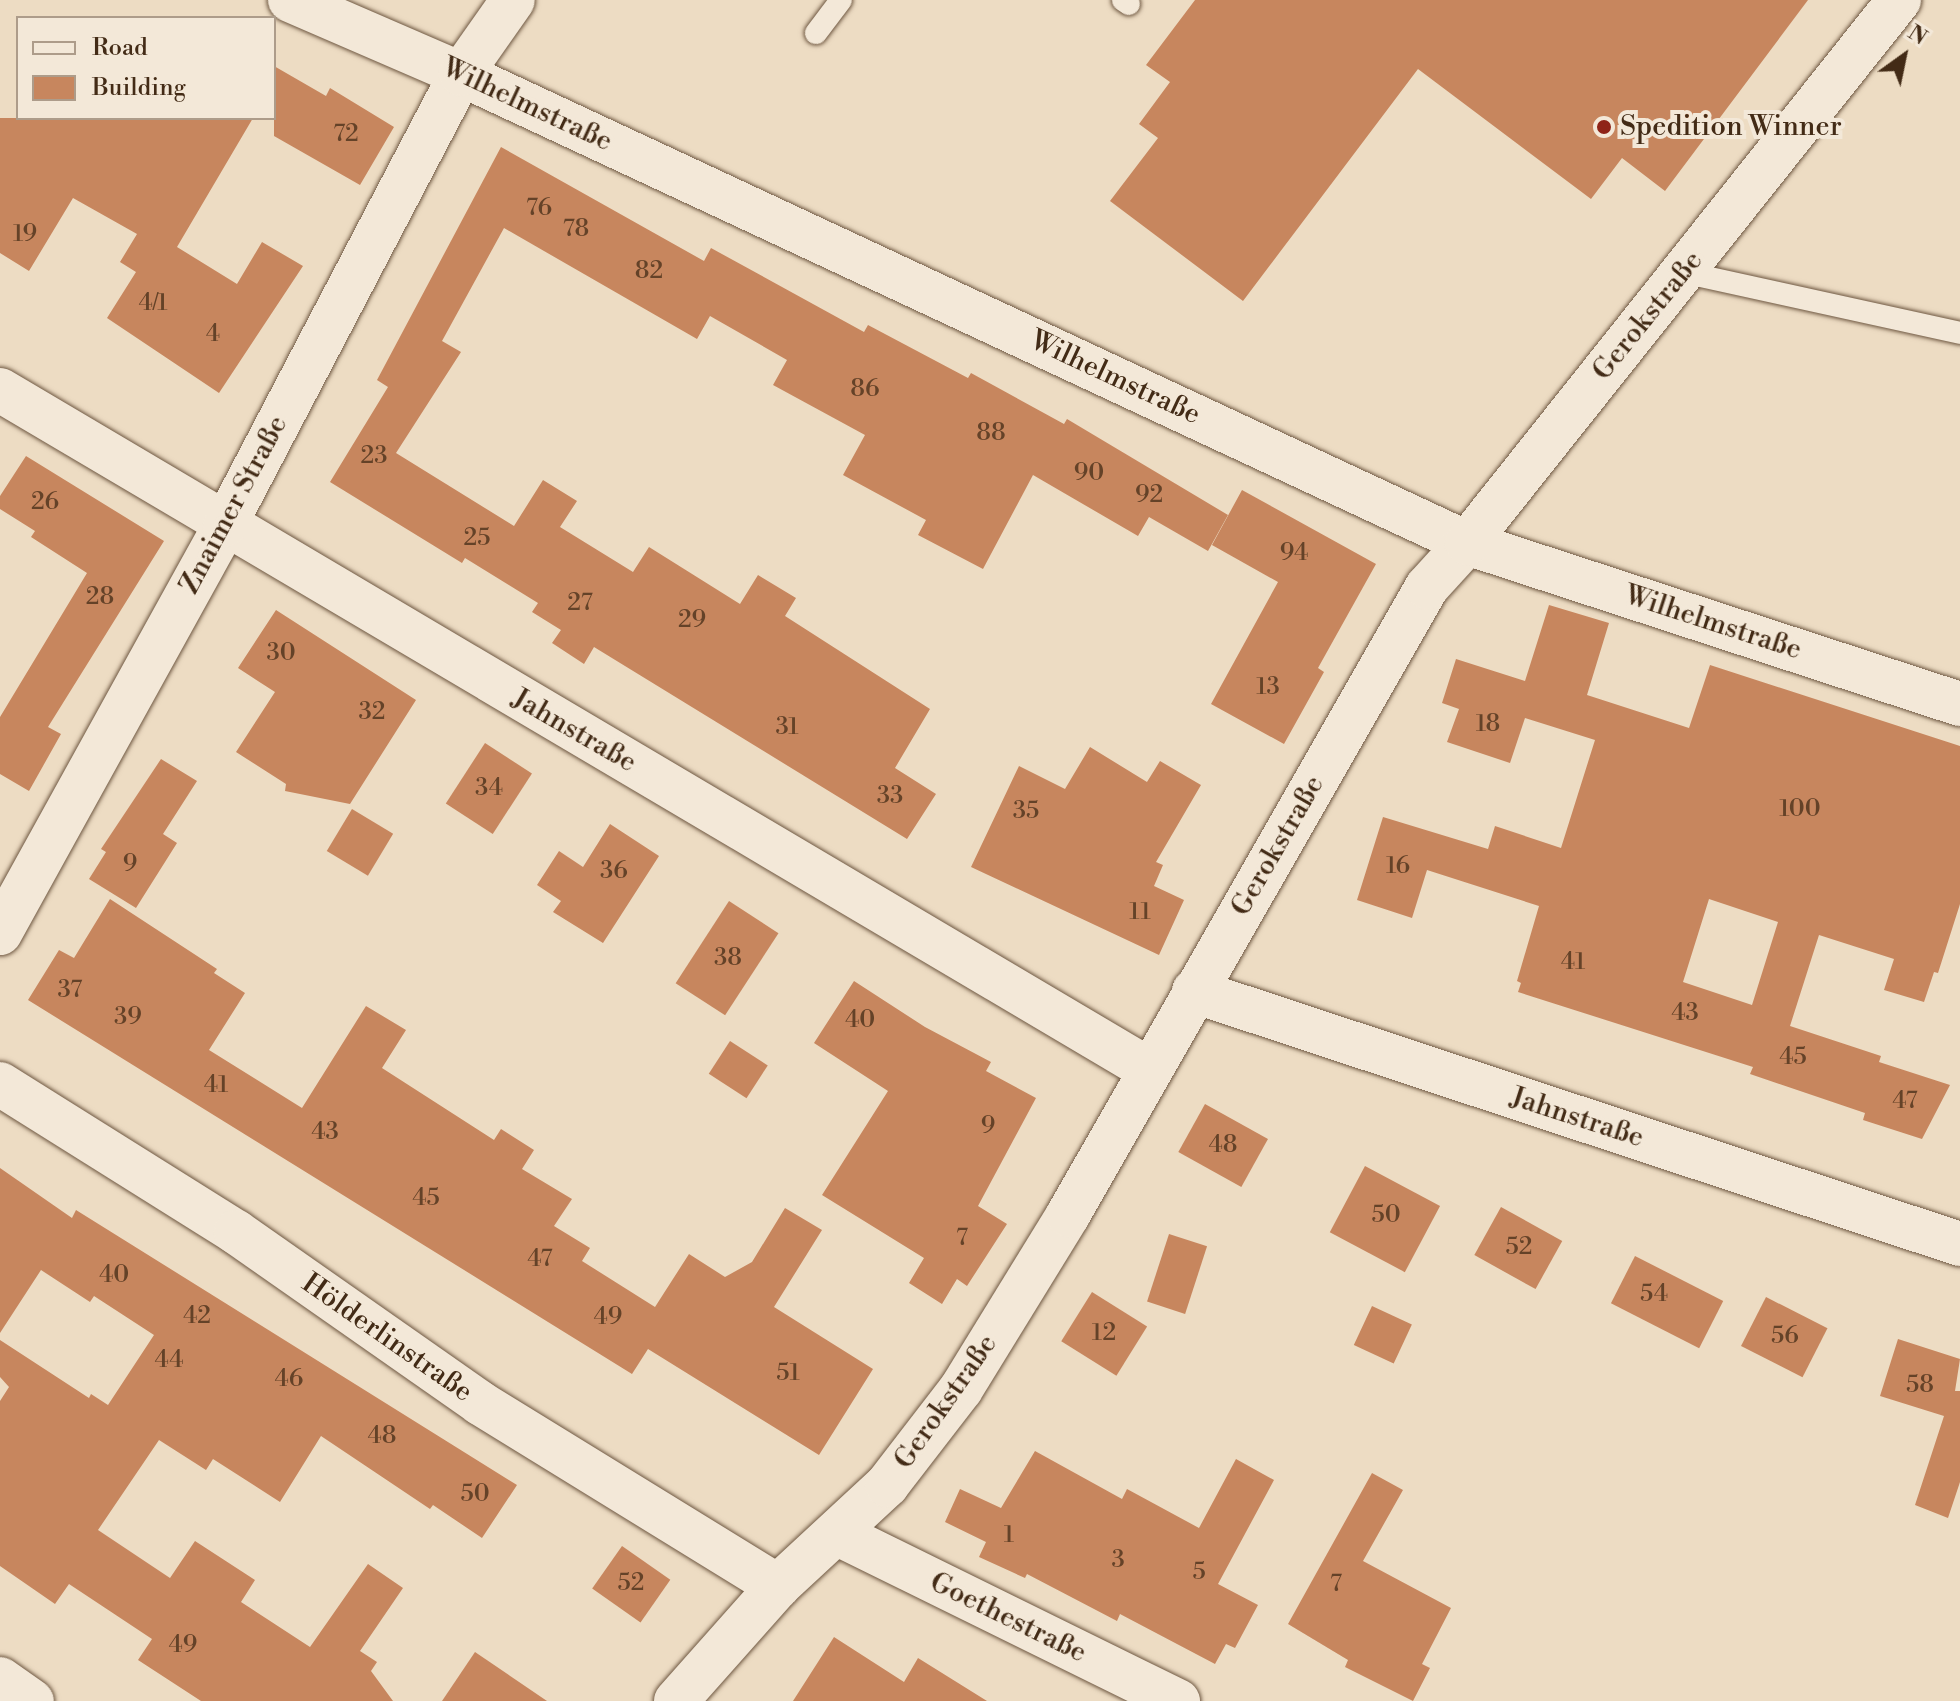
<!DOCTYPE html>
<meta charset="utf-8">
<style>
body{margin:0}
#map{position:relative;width:1960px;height:1701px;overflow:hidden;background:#eddcc3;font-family:"Libre Bodoni",serif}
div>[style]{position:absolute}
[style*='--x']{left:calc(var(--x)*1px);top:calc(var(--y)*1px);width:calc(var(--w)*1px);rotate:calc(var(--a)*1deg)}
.building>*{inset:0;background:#c7865e;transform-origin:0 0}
.roads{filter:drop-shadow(0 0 2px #6e5741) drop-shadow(0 0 2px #6e5741)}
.lane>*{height:22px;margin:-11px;padding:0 11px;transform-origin:11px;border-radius:11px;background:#f3e8d8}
.street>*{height:44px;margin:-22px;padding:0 22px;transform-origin:22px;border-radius:22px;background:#f3e8d8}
.dots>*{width:22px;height:22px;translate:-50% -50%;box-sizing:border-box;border:4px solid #f3e8d8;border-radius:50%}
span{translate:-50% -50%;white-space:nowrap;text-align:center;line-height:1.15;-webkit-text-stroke:8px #f3e8d8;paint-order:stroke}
.number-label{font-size:24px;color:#644228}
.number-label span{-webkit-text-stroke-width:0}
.street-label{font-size:28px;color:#432b16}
.poi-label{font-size:28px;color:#432b16}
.left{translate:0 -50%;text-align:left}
.legend{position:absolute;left:16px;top:16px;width:260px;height:104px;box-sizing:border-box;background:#f3e8d8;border:2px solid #ad9c8a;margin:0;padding:10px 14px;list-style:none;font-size:24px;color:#432b16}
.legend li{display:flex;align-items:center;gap:16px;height:40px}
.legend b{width:40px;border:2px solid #ad9c8a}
.north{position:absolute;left:1864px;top:16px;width:80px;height:80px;-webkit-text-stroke:6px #f3e8d8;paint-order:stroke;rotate:33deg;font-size:22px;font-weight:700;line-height:32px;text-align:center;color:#432b16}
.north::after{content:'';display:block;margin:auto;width:28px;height:36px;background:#432b16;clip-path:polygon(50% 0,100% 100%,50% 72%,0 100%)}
</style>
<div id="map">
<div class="building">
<i style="clip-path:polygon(1195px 0,1808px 0,1665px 191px,1622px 158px,1591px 199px,1418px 69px,1243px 301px,1110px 201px,1158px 138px,1139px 124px,1170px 82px,1146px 65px)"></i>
<i style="clip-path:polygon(274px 66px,326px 96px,330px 88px,394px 127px,360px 185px,274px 136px)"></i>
<i style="clip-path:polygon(0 118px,253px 118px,177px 247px,237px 284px,262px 242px,303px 266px,219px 393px,107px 318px,136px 272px,120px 262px,137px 234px,73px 198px,29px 271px,0 253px)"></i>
<i style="clip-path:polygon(501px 147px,704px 261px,711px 248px,864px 332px,868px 325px,968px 378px,971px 373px,1064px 424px,1067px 419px,1228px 515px,1208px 551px,1149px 517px,1138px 536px,1033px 475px,983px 569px,918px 535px,926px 520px,843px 475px,865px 435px,773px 385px,787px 360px,710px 316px,697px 339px,504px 228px,442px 341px,461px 352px,396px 453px,514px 526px,543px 480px,577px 501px,560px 527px,633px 572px,649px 547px,740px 604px,758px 575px,796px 598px,785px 616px,930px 709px,895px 768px,936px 794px,907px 839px,594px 647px,584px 664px,552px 643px,561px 630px,532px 612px,538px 603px,465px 558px,462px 563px,330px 482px,388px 387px,377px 380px)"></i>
<i style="clip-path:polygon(26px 456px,164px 541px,48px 727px,61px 734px,29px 791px,0 774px,0 717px,87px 573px,31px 537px,35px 531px,0 509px,0 496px)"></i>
<i style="clip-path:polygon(1242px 490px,1376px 564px,1318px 668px,1324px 672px,1284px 744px,1211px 704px,1278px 582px,1212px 545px)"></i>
<i style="clip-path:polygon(evenodd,1549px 605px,1609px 623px,1587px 695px,1689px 728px,1710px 665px,1960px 746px,1960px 904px,1938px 973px,1934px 972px,1924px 1002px,1884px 990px,1894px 959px,1819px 935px,1790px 1026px,1881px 1056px,1879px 1062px,1950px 1085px,1922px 1139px,1863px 1120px,1865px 1113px,1750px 1074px,1753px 1067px,1518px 992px,1521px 983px,1517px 981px,1539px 906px,1427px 870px,1412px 918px,1357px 900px,1383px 817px,1488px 849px,1495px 826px,1561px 848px,1595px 740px,1525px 718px,1510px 763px,1447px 742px,1459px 709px,1442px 703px,1456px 659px,1525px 681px,1549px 605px,1709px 899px,1778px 922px,1752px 1005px,1683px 982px,1709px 899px)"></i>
<i style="clip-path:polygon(276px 610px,416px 700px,350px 804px,285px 791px,286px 784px,236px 752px,275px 692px,238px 668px)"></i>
<i style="left:485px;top:743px;width:56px;height:72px;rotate:33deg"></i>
<i style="clip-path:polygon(1090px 747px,1147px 782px,1160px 761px,1201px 785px,1156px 862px,1163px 865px,1154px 886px,1184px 900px,1159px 955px,971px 867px,1019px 766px,1065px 789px)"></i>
<i style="clip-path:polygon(161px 759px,197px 781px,163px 834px,177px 843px,136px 908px,89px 879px,106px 852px,101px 849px)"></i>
<i style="left:352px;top:809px;width:48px;height:49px;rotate:31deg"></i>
<i style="clip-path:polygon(610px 824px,659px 856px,603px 943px,553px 912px,561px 901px,537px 885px,559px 851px,583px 867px)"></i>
<i style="clip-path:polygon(110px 899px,217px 969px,214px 973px,245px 993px,209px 1050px,302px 1108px,366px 1006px,406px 1030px,382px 1068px,494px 1140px,501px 1129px,534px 1150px,522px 1169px,572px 1199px,554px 1226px,590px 1248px,582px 1261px,655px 1307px,689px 1254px,725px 1277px,752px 1262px,785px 1208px,822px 1230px,774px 1307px,873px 1369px,819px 1455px,648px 1349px,632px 1374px,28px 1000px,59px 950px,74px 958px)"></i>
<i style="left:729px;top:901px;width:59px;height:98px;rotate:33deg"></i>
<i style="clip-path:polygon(854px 981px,925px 1027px,991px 1062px,986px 1071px,1036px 1098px,978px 1206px,1007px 1224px,967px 1286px,957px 1279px,942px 1304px,909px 1283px,924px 1258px,822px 1195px,888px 1091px,814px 1043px)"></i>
<i style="left:730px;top:1041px;width:45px;height:39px;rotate:33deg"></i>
<i style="left:1205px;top:1104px;width:72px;height:55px;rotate:29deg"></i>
<i style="left:1365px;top:1166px;width:85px;height:75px;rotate:28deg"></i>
<i style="clip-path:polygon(0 1168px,72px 1218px,76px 1210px,517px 1485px,482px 1538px,433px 1505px,430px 1509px,321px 1436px,280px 1502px,213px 1459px,206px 1470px,159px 1440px,98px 1530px,170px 1578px,195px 1541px,255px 1580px,241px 1602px,310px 1647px,368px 1564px,403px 1588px,360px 1651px,377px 1662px,371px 1671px,393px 1701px,201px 1701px,138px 1660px,152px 1639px,69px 1584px,55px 1604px,0 1566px,0 1401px,9px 1387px,0 1377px,0 1340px,89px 1398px,91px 1394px,108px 1405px,154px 1335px,94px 1296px,90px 1302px,41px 1270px,0 1333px)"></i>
<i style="left:1501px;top:1207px;width:70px;height:55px;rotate:29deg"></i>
<i style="left:1169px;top:1234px;width:40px;height:71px;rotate:18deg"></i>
<i style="left:1635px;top:1256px;width:99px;height:53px;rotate:27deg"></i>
<i style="left:1092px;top:1292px;width:65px;height:58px;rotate:32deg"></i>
<i style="left:1766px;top:1297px;width:69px;height:55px;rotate:27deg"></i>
<i style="left:1372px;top:1306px;width:44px;height:43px;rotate:25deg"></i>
<i style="clip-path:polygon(1898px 1339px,1960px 1359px,1955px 1391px,1960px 1391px,1960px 1482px,1948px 1518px,1915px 1505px,1944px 1416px,1880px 1396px)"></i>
<i style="clip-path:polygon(1035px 1451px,1122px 1499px,1127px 1489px,1199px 1528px,1236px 1459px,1274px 1480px,1218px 1584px,1258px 1605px,1235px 1648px,1226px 1644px,1215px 1664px,1120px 1614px,1117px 1621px,1027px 1574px,1025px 1578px,979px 1557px,986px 1542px,945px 1522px,960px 1489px,1001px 1508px)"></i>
<i style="clip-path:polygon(1372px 1473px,1403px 1490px,1363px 1561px,1451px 1608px,1422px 1664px,1430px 1668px,1413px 1701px,1345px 1667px,1348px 1660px,1288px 1624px)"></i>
<i style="left:622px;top:1546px;width:59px;height:52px;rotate:35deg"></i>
<i style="clip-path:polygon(834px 1637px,904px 1682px,918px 1658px,987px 1701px,793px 1701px)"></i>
<i style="clip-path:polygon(475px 1652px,547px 1701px,442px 1701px)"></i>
</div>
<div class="roads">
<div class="lane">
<i style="--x:1123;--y:0;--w:7;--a:34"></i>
<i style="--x:816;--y:33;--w:41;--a:-52.9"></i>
<i style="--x:1683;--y:272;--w:284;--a:12.4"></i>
</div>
<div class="street">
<i style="--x:290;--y:0;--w:186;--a:23.4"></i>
<i style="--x:461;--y:74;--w:1110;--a:25"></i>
<i style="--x:1467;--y:543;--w:519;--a:18.09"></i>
<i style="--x:0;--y:390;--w:1336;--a:30.6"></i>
<i style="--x:0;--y:933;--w:466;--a:-61.1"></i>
<i style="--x:225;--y:525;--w:509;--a:-62.38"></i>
<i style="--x:461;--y:74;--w:90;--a:-54.9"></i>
<i style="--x:1194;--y:991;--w:807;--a:18.28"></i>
<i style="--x:0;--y:1084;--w:279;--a:32.1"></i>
<i style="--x:236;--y:1232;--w:298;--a:35"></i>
<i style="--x:480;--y:1403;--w:350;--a:31.6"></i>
<i style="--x:838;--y:1534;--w:379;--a:26.2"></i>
<i style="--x:0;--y:1679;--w:39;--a:35"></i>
<i style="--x:676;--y:1701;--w:154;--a:-48.4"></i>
<i style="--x:778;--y:1586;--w:149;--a:-42.8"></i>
<i style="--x:887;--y:1485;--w:121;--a:-52.4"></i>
<i style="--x:961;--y:1389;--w:204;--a:-58.4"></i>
<i style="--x:1068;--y:1215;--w:723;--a:-60.25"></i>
<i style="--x:1427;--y:587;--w:59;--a:-47.7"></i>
<i style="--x:1467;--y:543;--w:694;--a:-51.49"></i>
</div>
</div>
<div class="dots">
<i style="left:1604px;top:127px;background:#8f2418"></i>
</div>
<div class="number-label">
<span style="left:346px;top:135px">72</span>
<span style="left:539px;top:209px">76</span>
<span style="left:576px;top:230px">78</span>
<span style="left:25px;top:235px">19</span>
<span style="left:649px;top:272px">82</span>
<span style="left:153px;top:304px">4/1</span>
<span style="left:213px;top:335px">4</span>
<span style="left:865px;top:390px">86</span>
<span style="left:991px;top:434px">88</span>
<span style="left:374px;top:457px">23</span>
<span style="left:1089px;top:474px">90</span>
<span style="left:1149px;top:496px">92</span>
<span style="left:45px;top:503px">26</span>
<span style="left:477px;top:539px">25</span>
<span style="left:1294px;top:554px">94</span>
<span style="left:100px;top:598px">28</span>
<span style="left:580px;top:604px">27</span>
<span style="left:692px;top:621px">29</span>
<span style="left:281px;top:654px">30</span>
<span style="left:1268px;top:688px">13</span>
<span style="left:372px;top:713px">32</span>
<span style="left:1488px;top:725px">18</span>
<span style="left:787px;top:728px">31</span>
<span style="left:489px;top:789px">34</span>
<span style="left:890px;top:797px">33</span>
<span style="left:1800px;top:810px">100</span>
<span style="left:1026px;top:812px">35</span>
<span style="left:130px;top:865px">9</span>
<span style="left:1398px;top:867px">16</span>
<span style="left:614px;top:872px">36</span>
<span style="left:1140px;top:913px">11</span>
<span style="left:728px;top:959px">38</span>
<span style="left:1573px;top:963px">41</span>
<span style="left:70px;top:991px">37</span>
<span style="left:1685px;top:1014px">43</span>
<span style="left:128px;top:1018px">39</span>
<span style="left:860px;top:1021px">40</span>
<span style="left:1793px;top:1058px">45</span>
<span style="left:216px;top:1086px">41</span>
<span style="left:1905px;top:1102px">47</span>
<span style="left:988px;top:1127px">9</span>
<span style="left:325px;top:1133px">43</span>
<span style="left:1223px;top:1146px">48</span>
<span style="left:426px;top:1199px">45</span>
<span style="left:1386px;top:1216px">50</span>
<span style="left:962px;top:1239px">7</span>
<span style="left:1519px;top:1248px">52</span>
<span style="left:540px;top:1260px">47</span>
<span style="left:114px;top:1276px">40</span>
<span style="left:1654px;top:1295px">54</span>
<span style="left:197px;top:1317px">42</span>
<span style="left:608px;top:1318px">49</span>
<span style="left:1104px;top:1334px">12</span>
<span style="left:1785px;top:1337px">56</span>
<span style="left:169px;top:1361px">44</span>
<span style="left:788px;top:1374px">51</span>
<span style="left:289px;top:1380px">46</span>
<span style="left:1920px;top:1386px">58</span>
<span style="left:382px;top:1437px">48</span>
<span style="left:475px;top:1495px">50</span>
<span style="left:1009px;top:1536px">1</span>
<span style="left:1118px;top:1561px">3</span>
<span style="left:1199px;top:1573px">5</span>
<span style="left:631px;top:1584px">52</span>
<span style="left:1336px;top:1585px">7</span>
<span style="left:183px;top:1646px">49</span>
</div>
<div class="street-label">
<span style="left:527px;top:105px;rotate:25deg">Wilhelmstraße</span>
<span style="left:1648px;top:316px;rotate:-51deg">Gerokstraße</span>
<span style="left:1115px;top:378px;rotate:25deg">Wilhelmstraße</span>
<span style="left:234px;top:505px;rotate:-62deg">Znaimer Straße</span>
<span style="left:1713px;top:623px;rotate:18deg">Wilhelmstraße</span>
<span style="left:574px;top:731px;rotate:30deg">Jahnstraße</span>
<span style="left:1278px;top:846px;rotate:-60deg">Gerokstraße</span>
<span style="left:1577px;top:1118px;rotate:18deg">Jahnstraße</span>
<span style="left:387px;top:1338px;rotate:35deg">Hölderlinstraße</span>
<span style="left:946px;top:1402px;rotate:-55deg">Gerokstraße</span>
<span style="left:1008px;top:1618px;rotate:26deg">Goethestraße</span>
</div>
<div class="poi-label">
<span class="left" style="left:1620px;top:127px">Spedition Winner</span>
</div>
<ul class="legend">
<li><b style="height:10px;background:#f3e8d8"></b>Road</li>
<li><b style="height:22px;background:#c7865e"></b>Building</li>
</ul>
<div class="north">N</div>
</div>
